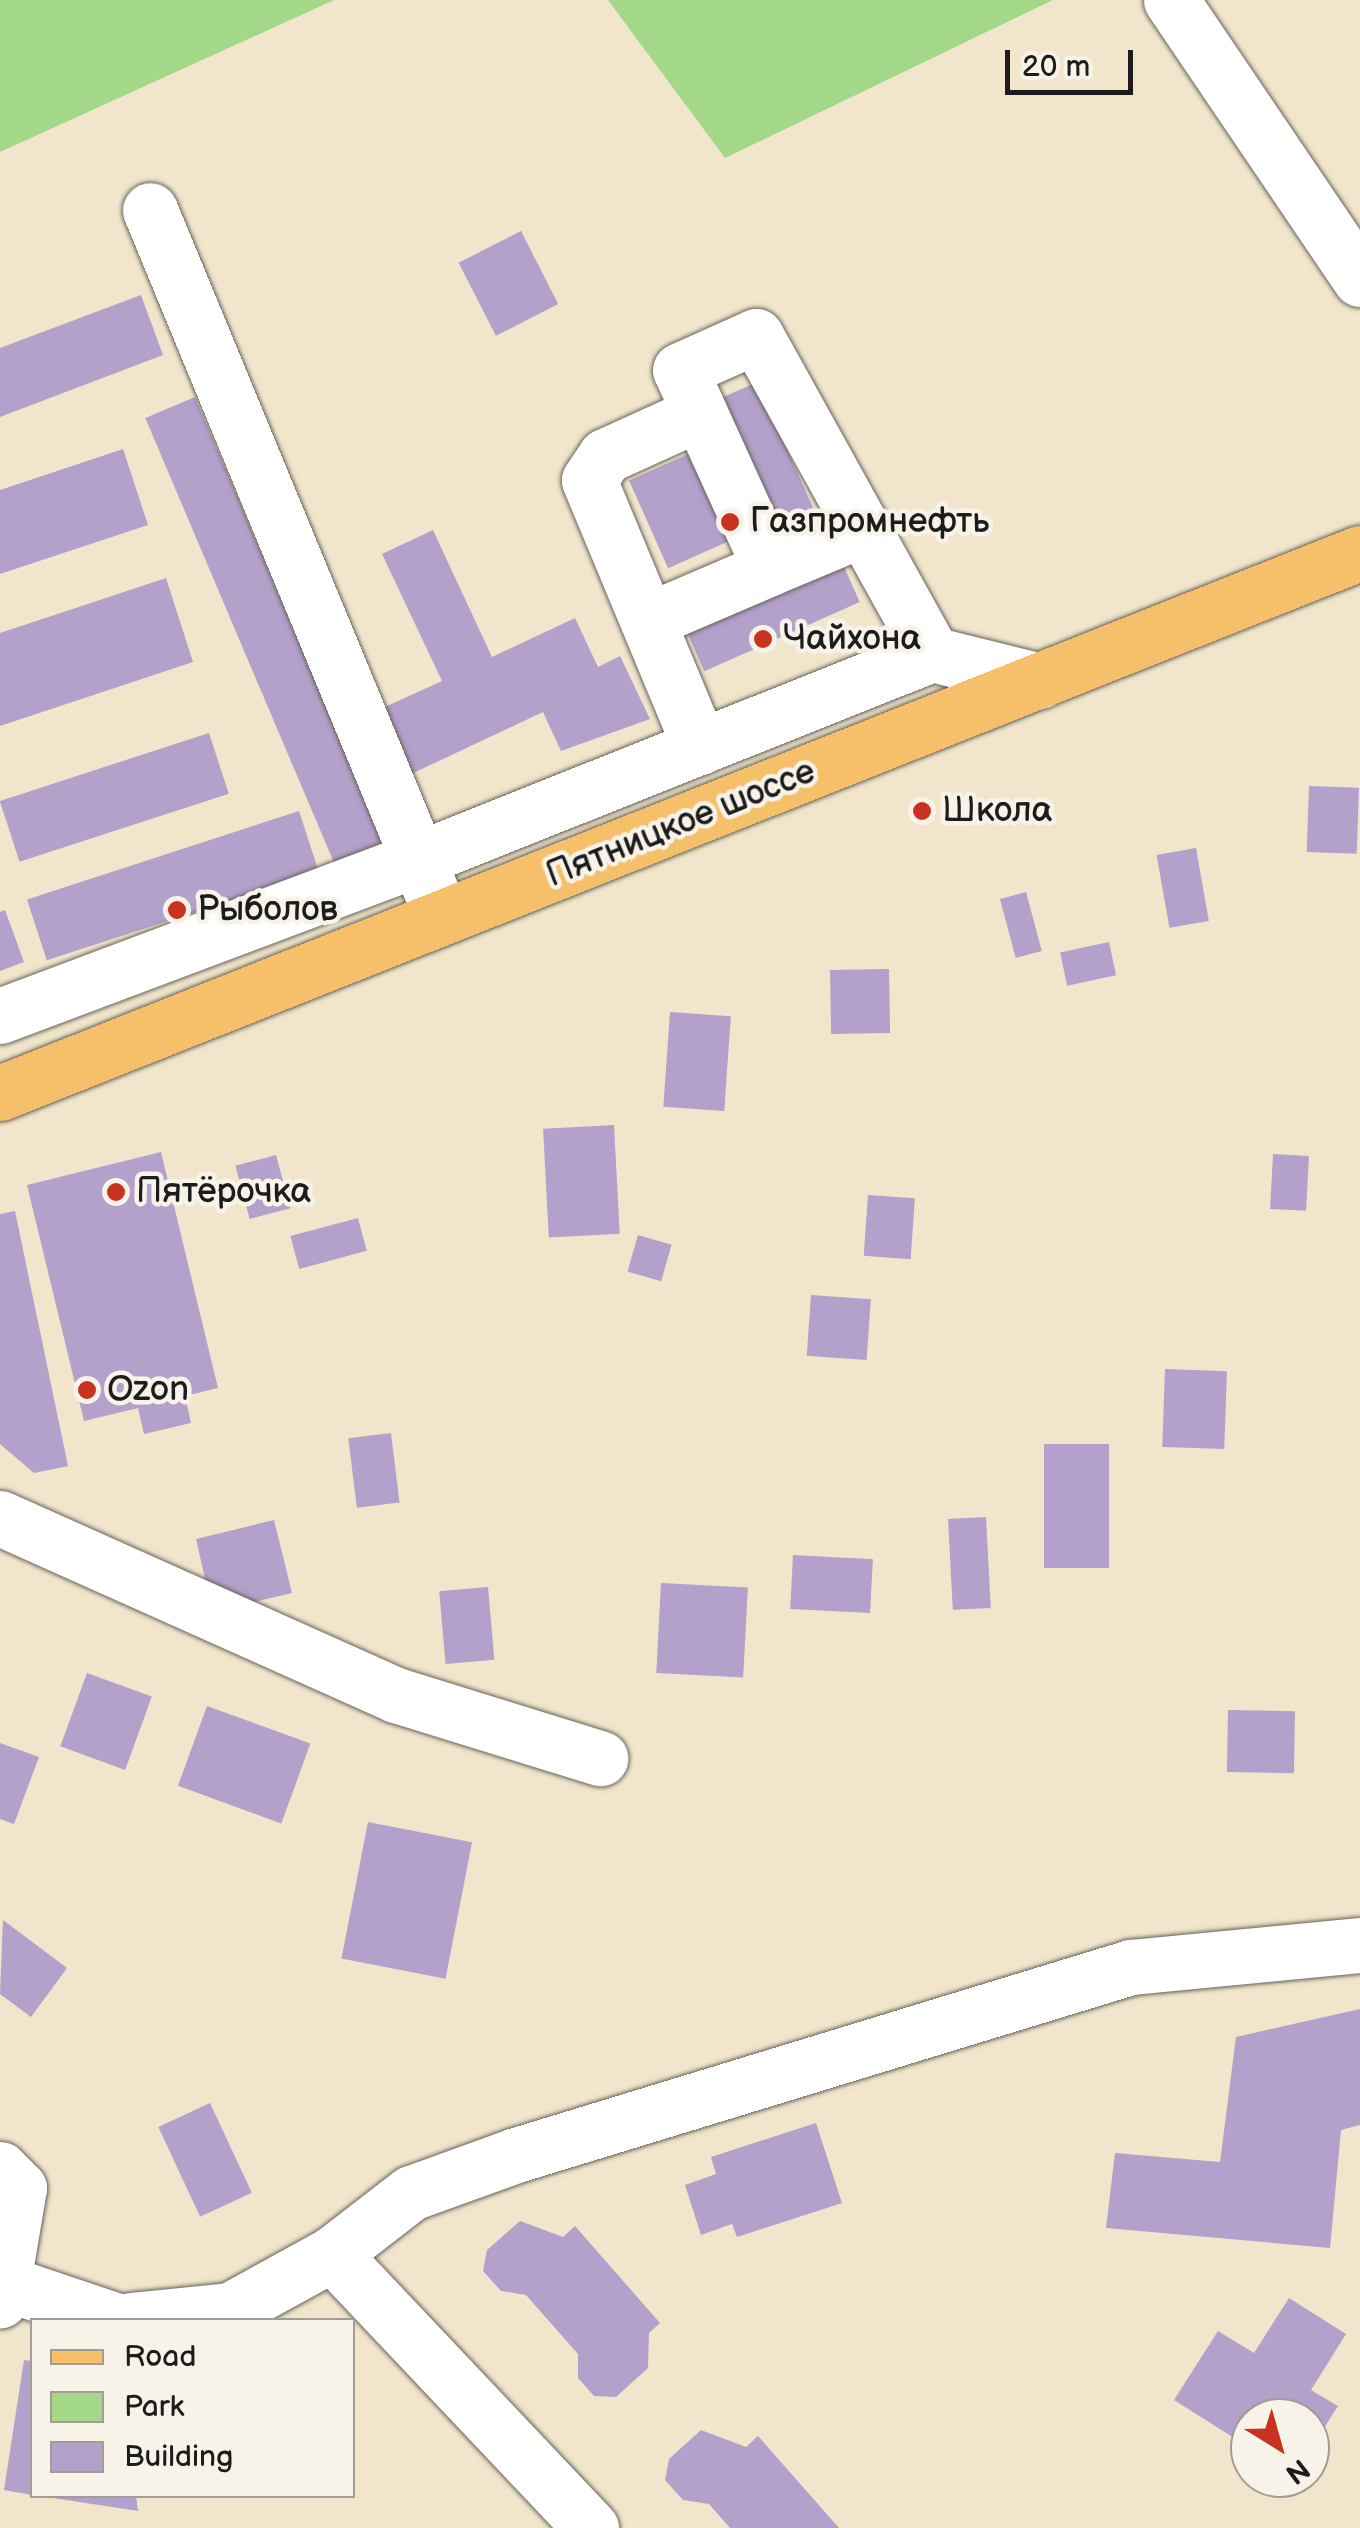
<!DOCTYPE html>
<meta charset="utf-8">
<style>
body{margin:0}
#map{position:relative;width:1360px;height:2528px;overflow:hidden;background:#f1e6cc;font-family:"Balsamiq Sans",sans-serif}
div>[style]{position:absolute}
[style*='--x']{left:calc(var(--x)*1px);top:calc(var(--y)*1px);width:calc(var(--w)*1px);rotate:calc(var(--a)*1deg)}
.green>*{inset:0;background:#a2d888}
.building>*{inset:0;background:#b3a0cb;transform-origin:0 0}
.roads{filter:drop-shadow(0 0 2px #67635a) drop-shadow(0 0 2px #67635a)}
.minor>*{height:55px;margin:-27.5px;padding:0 27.5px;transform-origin:27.5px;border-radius:27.5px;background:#fff}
.major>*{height:55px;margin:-27.5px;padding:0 27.5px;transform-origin:27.5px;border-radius:27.5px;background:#f6c06b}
.dots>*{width:28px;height:28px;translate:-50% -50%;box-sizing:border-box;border:5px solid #f7f3e8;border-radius:50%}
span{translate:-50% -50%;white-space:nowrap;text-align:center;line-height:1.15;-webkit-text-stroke:9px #f7f3e8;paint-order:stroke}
.poi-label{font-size:35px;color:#1c1c1c}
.left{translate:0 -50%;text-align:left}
.street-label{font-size:35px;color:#1c1c1c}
.legend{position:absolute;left:30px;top:2318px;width:325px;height:180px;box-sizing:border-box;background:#f7f3e8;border:2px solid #9f9d96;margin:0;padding:12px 18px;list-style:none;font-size:30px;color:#1c1c1c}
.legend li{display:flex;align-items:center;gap:20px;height:50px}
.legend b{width:50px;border:2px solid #9f9d96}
.north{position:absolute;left:1230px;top:2398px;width:100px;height:100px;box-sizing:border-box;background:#f7f3e8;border:2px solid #9f9d96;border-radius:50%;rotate:143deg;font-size:28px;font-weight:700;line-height:40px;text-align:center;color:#1c1c1c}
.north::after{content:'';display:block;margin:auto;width:35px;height:45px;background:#c8321e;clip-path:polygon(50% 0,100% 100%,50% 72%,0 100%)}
.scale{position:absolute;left:1005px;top:50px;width:128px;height:45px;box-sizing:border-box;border:5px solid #1c1c1c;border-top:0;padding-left:12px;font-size:30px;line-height:35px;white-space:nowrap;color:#1c1c1c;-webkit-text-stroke:8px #f7f3e8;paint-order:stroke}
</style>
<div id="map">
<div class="green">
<i style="clip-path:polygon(0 0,334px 0,0 152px)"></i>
<i style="clip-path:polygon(608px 0,1053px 0,725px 158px)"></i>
</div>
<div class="building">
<i style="left:521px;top:231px;width:82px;height:70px;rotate:63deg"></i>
<i style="clip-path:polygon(141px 295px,163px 355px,0 417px,0 348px)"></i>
<i style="left:757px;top:382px;width:153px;height:44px;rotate:66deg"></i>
<i style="left:195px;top:397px;width:484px;height:54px;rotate:67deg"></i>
<i style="clip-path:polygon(123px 449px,148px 525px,0 574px,0 490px)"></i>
<i style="left:693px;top:452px;width:96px;height:70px;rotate:66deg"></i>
<i style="clip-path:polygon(433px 530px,492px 657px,575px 618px,598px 667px,620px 656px,650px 719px,561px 751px,543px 712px,407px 776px,376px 711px,442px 681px,382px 554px)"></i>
<i style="left:841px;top:560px;width:46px;height:170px;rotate:66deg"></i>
<i style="clip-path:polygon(166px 578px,193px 662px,0 726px,0 633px)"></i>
<i style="left:209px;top:733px;width:64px;height:220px;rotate:72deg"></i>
<i style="left:1309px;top:786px;width:50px;height:66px;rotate:2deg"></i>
<i style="left:299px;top:811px;width:64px;height:286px;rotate:72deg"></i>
<i style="left:1196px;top:848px;width:74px;height:40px;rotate:80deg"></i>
<i style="left:1026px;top:892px;width:61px;height:27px;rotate:75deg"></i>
<i style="clip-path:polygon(5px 910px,24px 962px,0 971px,0 912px)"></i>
<i style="left:1109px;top:942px;width:34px;height:50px;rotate:78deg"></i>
<i style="left:889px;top:969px;width:64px;height:59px;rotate:89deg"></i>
<i style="left:670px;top:1012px;width:61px;height:95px;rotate:4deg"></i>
<i style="left:614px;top:1125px;width:109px;height:71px;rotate:87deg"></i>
<i style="clip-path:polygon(161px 1152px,218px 1388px,185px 1396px,191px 1423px,144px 1434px,138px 1408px,84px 1421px,27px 1185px)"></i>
<i style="left:1273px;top:1154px;width:36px;height:55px;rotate:3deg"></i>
<i style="left:276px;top:1155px;width:55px;height:42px;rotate:75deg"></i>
<i style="left:868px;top:1195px;width:47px;height:61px;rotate:4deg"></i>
<i style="clip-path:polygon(15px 1211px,68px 1466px,34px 1473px,0 1444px,0 1214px)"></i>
<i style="left:358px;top:1218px;width:34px;height:70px;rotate:75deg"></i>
<i style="left:638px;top:1235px;width:35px;height:38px;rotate:16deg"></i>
<i style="left:811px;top:1295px;width:60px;height:61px;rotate:4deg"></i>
<i style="left:1165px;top:1369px;width:62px;height:78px;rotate:2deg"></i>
<i style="left:391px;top:1433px;width:70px;height:43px;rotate:83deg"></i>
<i style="left:1109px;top:1444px;width:124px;height:65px;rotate:90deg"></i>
<i style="left:986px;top:1517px;width:91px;height:38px;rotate:87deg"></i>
<i style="clip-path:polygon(274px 1520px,292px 1593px,229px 1608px,206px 1583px,196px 1539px)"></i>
<i style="left:793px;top:1555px;width:80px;height:54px;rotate:3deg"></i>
<i style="left:661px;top:1583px;width:87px;height:90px;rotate:3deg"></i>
<i style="left:488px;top:1587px;width:73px;height:49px;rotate:85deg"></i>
<i style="left:87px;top:1673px;width:69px;height:78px;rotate:20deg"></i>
<i style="left:207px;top:1706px;width:110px;height:85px;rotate:20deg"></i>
<i style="left:1228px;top:1710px;width:67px;height:62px;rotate:1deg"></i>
<i style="clip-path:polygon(0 1743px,39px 1757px,14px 1824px,0 1819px)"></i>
<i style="left:368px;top:1822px;width:106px;height:139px;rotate:11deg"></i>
<i style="clip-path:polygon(3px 1920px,67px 1968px,31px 2017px,0 1994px)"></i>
<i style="clip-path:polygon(1360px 2009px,1360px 2125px,1341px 2130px,1330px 2248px,1106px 2228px,1115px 2153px,1220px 2162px,1236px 2037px)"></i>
<i style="left:210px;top:2103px;width:99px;height:57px;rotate:65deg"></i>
<i style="clip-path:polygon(816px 2123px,842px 2203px,737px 2237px,732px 2224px,701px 2235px,685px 2185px,716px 2174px,711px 2157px)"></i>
<i style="clip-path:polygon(520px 2221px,563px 2237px,575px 2226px,660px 2323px,649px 2333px,648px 2368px,616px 2397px,594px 2396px,578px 2378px,578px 2354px,526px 2295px,501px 2291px,483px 2271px,487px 2250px)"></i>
<i style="clip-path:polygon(1289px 2298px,1346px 2334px,1311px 2390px,1338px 2406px,1310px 2450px,1310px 2418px,1250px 2418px,1250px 2448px,1174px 2400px,1218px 2331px,1254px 2353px)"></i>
<i style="clip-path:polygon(24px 2360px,32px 2361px,32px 2495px,4px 2490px)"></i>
<i style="clip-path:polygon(701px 2430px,746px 2447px,758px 2436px,839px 2528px,730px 2528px,709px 2504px,683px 2500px,665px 2480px,669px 2459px)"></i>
<i style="clip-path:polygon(53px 2496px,136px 2496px,138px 2511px,53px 2498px)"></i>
</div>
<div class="roads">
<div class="minor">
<i style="--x:1171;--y:0;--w:337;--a:55.9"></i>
<i style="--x:770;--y:568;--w:101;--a:-22.8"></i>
<i style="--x:651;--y:619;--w:129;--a:-23.2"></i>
<i style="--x:770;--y:568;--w:217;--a:-114.4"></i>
<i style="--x:680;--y:370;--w:83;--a:-24.1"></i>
<i style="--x:756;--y:336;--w:363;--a:61"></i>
<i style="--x:932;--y:654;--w:111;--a:14"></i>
<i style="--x:700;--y:747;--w:289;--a:-112.6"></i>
<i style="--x:589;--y:480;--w:29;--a:-56"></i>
<i style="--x:605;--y:456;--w:104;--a:-24.4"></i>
<i style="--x:431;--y:891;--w:35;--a:-112"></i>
<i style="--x:418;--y:859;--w:553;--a:-21.74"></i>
<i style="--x:0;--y:1016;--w:447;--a:-20.6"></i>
<i style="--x:418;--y:859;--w:702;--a:-112.44"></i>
<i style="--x:0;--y:1518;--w:434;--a:24.1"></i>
<i style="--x:396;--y:1695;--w:214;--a:17.2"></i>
<i style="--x:0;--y:2169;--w:27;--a:45"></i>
<i style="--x:19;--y:2188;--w:114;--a:99.6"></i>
<i style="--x:332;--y:2254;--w:377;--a:46.6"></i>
<i style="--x:2;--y:2282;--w:119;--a:18.6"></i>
<i style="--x:130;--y:2320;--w:100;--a:-5.7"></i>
<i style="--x:230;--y:2310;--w:116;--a:-28.8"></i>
<i style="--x:332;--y:2254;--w:100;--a:-37.7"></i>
<i style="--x:411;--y:2193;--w:112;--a:-19.9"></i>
<i style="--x:516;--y:2155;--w:643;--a:-17"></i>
<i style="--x:1131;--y:1967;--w:230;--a:-5.5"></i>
</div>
<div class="major">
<i style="--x:0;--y:1093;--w:1463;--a:-21.66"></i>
</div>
</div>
<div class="dots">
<i style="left:730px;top:522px;background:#c8321e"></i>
<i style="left:763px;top:639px;background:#c8321e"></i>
<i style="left:922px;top:811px;background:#c8321e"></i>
<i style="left:177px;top:910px;background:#c8321e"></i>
<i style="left:116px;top:1192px;background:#c8321e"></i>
<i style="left:87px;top:1390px;background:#c8321e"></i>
</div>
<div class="poi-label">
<span class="left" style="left:750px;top:522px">Газпромнефть</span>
<span class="left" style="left:783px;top:639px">Чайхона</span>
<span class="left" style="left:942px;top:811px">Школа</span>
<span class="left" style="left:197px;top:910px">Рыболов</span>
<span class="left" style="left:136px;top:1192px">Пятёрочка</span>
<span class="left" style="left:107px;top:1390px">Ozon</span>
</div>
<div class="street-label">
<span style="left:681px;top:824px;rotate:-22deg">Пятницкое шоссе</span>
</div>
<ul class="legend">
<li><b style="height:12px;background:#f6c06b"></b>Road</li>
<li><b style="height:28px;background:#a2d888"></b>Park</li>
<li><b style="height:28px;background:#b3a0cb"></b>Building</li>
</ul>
<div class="north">N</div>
<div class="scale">20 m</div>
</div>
